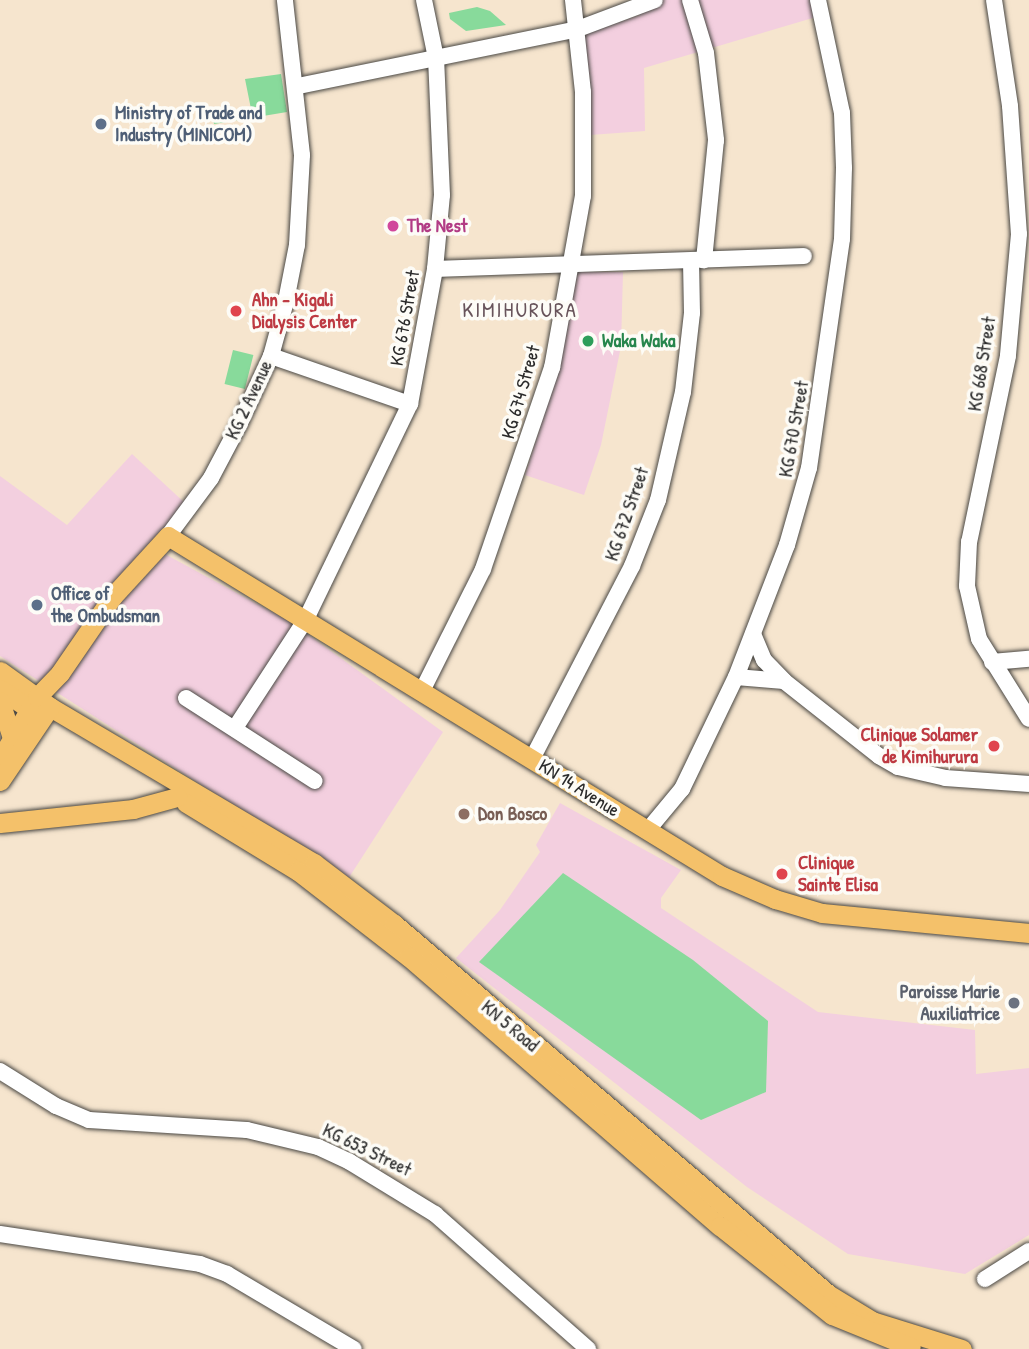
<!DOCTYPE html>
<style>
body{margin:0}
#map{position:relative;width:1029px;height:1349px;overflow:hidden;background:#f6e5ce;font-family:"Patrick Hand",sans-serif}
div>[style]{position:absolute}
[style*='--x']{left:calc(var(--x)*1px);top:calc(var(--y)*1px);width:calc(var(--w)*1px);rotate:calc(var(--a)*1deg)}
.built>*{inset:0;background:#f3cfdf}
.green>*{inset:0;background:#88da9b;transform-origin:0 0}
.roads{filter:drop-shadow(0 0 2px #494743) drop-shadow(0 0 2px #494743)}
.minor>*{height:16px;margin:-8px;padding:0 8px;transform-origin:8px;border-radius:8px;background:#fff}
.major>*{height:19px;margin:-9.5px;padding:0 9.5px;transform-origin:9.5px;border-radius:9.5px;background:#f4c16a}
.dots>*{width:19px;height:19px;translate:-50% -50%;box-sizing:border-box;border:4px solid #fdfcf7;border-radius:50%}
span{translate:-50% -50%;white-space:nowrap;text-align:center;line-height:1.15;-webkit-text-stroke:7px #fdfcf7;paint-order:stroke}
.service-label{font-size:19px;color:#4e5e75;font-weight:700}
.left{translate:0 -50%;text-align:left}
.hotel-label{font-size:19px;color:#b23c85;font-weight:700}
.health-label{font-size:19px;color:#be3a42;font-weight:700}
.right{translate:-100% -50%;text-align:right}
.street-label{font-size:19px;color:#2b2b2b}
.leisure-label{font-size:19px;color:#27864d;font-weight:700}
.education-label{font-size:19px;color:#785e54;font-weight:700}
.worship-label{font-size:19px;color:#5b616d;font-weight:700}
.neighbourhood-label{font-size:21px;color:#68545b;letter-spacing:2px}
</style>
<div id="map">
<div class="built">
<i style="clip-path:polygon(633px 0,811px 0,816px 17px,644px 68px,645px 131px,590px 135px,585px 34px,640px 15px)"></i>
<i style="clip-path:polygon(577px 272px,623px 272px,621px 346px,601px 445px,584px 495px,525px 475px,559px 368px)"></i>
<i style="clip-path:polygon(132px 454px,186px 504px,152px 547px,292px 623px,443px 732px,348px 879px,0 656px,0 476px,67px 525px)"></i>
<i style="clip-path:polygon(560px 803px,681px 870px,661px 898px,661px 908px,818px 1012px,975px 1030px,976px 1074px,1029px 1068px,1029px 1235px,965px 1274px,848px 1254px,747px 1187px,456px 958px,500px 910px,540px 852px,536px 845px)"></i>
</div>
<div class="green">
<i style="clip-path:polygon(477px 7px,490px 11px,506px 25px,466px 31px,450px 19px,449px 13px)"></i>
<i style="clip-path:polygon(281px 74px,287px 112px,214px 124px,212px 111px,223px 108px,224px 114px,251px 109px,245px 79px)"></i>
<i style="left:233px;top:350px;width:21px;height:35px;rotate:14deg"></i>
<i style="clip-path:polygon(563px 873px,693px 960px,768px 1021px,766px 1092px,701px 1120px,479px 962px)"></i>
</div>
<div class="roads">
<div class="minor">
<i style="--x:690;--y:0;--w:55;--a:73.2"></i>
<i style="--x:706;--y:53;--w:88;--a:83.4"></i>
<i style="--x:716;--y:140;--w:121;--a:95.7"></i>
<i style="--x:994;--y:0;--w:107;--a:81.4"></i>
<i style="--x:1010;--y:106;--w:128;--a:86"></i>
<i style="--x:1019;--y:234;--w:122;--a:95.2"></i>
<i style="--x:1008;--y:356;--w:190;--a:101.8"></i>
<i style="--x:969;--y:542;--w:44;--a:92.6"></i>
<i style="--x:967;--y:586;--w:54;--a:77.2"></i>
<i style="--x:979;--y:639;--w:94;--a:58"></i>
<i style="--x:298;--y:86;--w:286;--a:-11.5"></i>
<i style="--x:578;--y:29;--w:82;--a:-20.6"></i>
<i style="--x:435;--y:269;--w:369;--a:-2"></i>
<i style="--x:271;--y:356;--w:147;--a:19.1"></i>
<i style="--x:168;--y:536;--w:72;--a:-53.4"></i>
<i style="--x:211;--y:478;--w:62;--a:-62.2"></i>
<i style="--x:240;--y:423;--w:74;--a:-65.2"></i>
<i style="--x:271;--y:356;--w:57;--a:-74.7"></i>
<i style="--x:286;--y:301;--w:57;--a:-78.9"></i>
<i style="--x:297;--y:245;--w:90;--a:-86.8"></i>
<i style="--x:302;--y:155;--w:156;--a:-96.3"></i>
<i style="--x:753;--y:634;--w:28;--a:67"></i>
<i style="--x:764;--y:660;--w:29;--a:46"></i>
<i style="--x:784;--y:681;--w:121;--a:38.3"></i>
<i style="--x:879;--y:756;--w:22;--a:30"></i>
<i style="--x:898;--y:767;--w:49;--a:12.9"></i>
<i style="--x:946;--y:778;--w:83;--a:4.1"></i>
<i style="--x:992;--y:662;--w:37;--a:-5"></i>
<i style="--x:736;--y:677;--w:48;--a:4.8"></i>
<i style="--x:422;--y:691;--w:136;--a:-63.4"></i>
<i style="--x:483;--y:569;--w:213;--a:-71.1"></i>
<i style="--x:552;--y:368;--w:175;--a:-79.8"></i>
<i style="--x:583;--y:196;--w:104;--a:-90"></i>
<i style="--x:583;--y:92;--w:93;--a:-96.2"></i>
<i style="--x:186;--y:698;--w:153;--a:32.8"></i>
<i style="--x:235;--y:728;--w:130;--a:-56.9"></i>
<i style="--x:306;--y:619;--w:239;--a:-64.2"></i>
<i style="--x:410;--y:404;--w:137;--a:-79.5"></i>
<i style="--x:435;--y:269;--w:74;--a:-84.6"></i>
<i style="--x:442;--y:195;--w:137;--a:-92.5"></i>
<i style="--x:436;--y:58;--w:59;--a:-101.7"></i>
<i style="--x:532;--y:759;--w:217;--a:-62.6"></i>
<i style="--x:632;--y:566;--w:71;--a:-68.5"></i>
<i style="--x:658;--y:500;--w:111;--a:-77"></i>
<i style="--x:683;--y:392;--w:80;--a:-83.5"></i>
<i style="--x:692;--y:313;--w:52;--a:-91.1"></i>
<i style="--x:647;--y:831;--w:55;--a:-50.2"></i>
<i style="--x:682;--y:789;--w:124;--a:-64.3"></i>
<i style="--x:736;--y:677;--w:142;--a:-68.9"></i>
<i style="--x:787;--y:545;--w:80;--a:-74.1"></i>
<i style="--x:809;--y:468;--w:231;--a:-81.8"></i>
<i style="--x:842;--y:239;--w:71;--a:-88.4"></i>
<i style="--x:844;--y:168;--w:55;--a:-92.1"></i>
<i style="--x:842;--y:113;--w:116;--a:-102"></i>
<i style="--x:0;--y:1071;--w:66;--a:32"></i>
<i style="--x:56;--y:1106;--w:36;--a:23"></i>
<i style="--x:89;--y:1120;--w:158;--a:3.6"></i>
<i style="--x:247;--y:1130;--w:73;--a:13.5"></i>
<i style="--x:318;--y:1147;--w:35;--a:25"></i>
<i style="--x:350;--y:1162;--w:100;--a:31.5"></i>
<i style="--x:435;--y:1214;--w:204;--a:41.4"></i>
<i style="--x:0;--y:1234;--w:202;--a:8.5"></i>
<i style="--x:200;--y:1264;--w:29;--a:20"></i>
<i style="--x:227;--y:1274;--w:147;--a:30.6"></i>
<i style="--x:985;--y:1279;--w:52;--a:-32.5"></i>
</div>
<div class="major">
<i style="--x:0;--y:671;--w:62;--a:35.8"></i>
<i style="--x:50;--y:707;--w:307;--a:30.6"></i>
<i style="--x:314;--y:863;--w:101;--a:37.3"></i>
<i style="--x:394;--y:924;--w:570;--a:40.45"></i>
<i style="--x:828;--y:1294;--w:52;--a:31.5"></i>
<i style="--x:872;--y:1321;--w:94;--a:17.3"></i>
<i style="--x:0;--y:689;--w:48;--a:34"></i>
<i style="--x:0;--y:701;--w:38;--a:72"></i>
<i style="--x:0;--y:759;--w:72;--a:-59.2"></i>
<i style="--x:37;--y:697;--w:33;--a:-46"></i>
<i style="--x:60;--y:673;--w:93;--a:-55.5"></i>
<i style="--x:113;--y:596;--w:81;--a:-47.5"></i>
<i style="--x:168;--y:536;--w:650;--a:31.54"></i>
<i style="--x:722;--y:876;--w:58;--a:23.5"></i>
<i style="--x:775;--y:899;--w:49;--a:16.6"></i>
<i style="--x:822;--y:913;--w:208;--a:5.5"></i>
<i style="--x:0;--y:781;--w:89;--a:-56"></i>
<i style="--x:186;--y:803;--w:131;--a:31.3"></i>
<i style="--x:298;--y:871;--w:140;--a:37.8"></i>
<i style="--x:409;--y:957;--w:411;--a:40.9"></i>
<i style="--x:720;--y:1226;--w:143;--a:38.5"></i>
<i style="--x:832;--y:1315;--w:85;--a:22.1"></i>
<i style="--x:0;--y:823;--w:134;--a:-6"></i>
<i style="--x:133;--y:809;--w:46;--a:-15.3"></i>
</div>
</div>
<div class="dots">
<i style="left:101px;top:124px;background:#5c6f8a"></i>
<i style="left:393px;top:226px;background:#d1479c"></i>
<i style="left:236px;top:311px;background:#e0444e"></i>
<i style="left:588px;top:341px;background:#2e9e5b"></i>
<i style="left:37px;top:605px;background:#5c6f8a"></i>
<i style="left:994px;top:746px;background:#e0444e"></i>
<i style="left:464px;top:814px;background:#8d6e63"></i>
<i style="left:782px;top:874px;background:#e0444e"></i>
<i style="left:1014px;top:1003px;background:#6b7280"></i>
</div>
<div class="service-label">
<span class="left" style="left:115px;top:124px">Ministry of Trade and<br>Industry (MINICOM)</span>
<span class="left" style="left:51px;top:605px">Office of<br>the Ombudsman</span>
</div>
<div class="hotel-label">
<span class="left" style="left:407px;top:226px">The Nest</span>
</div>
<div class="health-label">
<span class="left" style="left:252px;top:311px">Ahn - Kigali<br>Dialysis Center</span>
<span class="right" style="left:978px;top:746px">Clinique Solamer<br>de Kimihurura</span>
<span class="left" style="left:798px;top:874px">Clinique<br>Sainte Elisa</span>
</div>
<div class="street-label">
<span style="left:405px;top:318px;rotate:-80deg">KG 676 Street</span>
<span style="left:982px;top:364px;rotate:-81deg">KG 668 Street</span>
<span style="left:521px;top:392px;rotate:-74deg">KG 674 Street</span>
<span style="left:249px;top:400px;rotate:-65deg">KG 2 Avenue</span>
<span style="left:794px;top:429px;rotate:-80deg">KG 670 Street</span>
<span style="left:627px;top:514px;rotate:-71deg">KG 672 Street</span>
<span style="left:579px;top:788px;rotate:32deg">KN 14 Avenue</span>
<span style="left:510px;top:1026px;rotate:40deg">KN 5 Road</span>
<span style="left:367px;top:1150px;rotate:26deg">KG 653 Street</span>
</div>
<div class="leisure-label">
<span class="left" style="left:602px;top:341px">Waka Waka</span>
</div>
<div class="education-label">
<span class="left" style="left:478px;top:814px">Don Bosco</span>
</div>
<div class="worship-label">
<span class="right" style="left:1000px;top:1003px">Paroisse Marie<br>Auxiliatrice</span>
</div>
<div class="neighbourhood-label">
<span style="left:520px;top:310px">KIMIHURURA</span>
</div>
</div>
